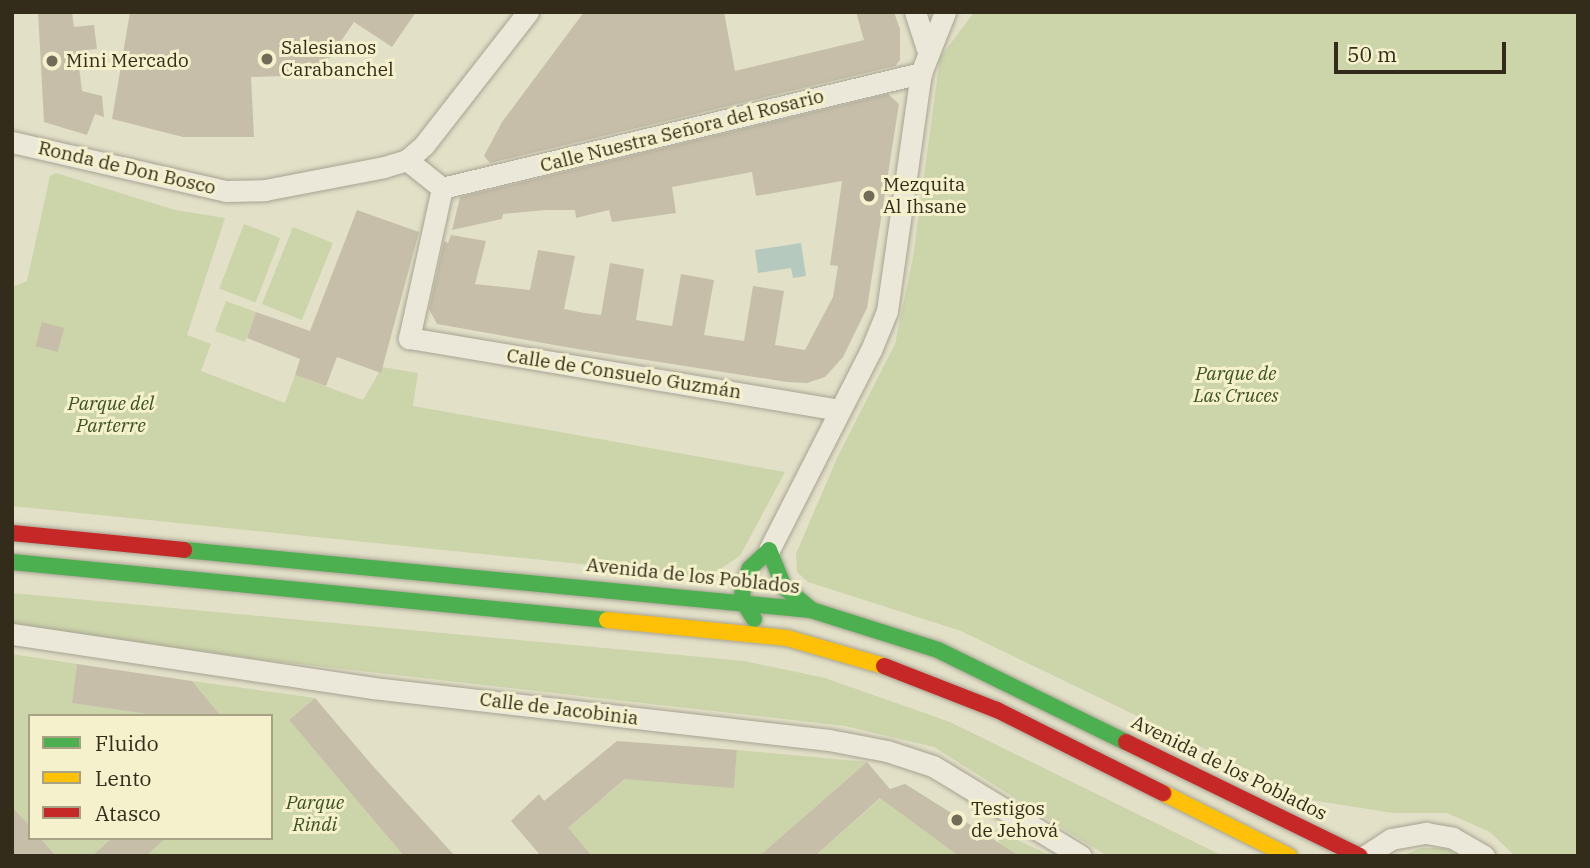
<!DOCTYPE html>
<meta charset="utf-8">
<style>
body{margin:0}
#map{position:relative;width:1590px;height:868px;overflow:hidden;background:#e3e0c8;font-family:"IBM Plex Serif",serif}
div>[style]{position:absolute}
[style*='--x']{left:calc(var(--x)*1px);top:calc(var(--y)*1px);width:calc(var(--w)*1px);rotate:calc(var(--a)*1deg)}
.green>*{inset:0;background:#ccd4aa;transform-origin:0 0}
.water>*{inset:0;background:#b5c9bf}
.building>*{inset:0;background:#c6bea9;transform-origin:0 0}
.roads{filter:drop-shadow(0 0 2px #a7a392) drop-shadow(0 0 2px #a7a392)}
.street>*{height:21px;margin:-10.5px;padding:0 10.5px;transform-origin:10.5px;border-radius:10.5px;background:#ebe8da}
.fast>*{height:16px;margin:-8px;padding:0 8px;transform-origin:8px;border-radius:8px;background:#4caf50}
.slow>*{height:16px;margin:-8px;padding:0 8px;transform-origin:8px;border-radius:8px;background:#ffc107}
.jam>*{height:16px;margin:-8px;padding:0 8px;transform-origin:8px;border-radius:8px;background:#c62828}
.dots>*{width:19px;height:19px;translate:-50% -50%;box-sizing:border-box;border:4px solid #f5f1cc;border-radius:50%}
span{translate:-50% -50%;white-space:nowrap;text-align:center;line-height:1.15;-webkit-text-stroke:6px #f5f1cc;paint-order:stroke}
.poi-label{font-size:19px;color:#342c1b}
.left{translate:0 -50%;text-align:left}
.street-label{font-size:19px;color:#342c1b}
.park-label{font-size:19px;color:#3c5121;font-style:italic}
.frame{position:absolute;inset:0;border:14px solid #342c1b;pointer-events:none}
.legend{position:absolute;left:28px;top:714px;width:245px;height:126px;box-sizing:border-box;background:#f5f1cc;border:2px solid #a8a285;margin:0;padding:9px 12px;list-style:none;font-size:21px;color:#342c1b}
.legend li{display:flex;align-items:center;gap:14px;height:35px}
.legend b{width:35px;border:2px solid #a8a285}
.scale{position:absolute;left:1334px;top:42px;width:172px;height:32px;box-sizing:border-box;border:4px solid #342c1b;border-top:0;padding-left:9px;font-size:21px;line-height:24px;white-space:nowrap;color:#342c1b;-webkit-text-stroke:5px #f5f1cc;paint-order:stroke}
</style>
<div id="map">
<div class="green">
<i style="clip-path:polygon(974px 12px,1578px 12px,1578px 856px,1515px 856px,1490px 832px,1447px 813px,1393px 813px,1311px 800px,961px 631px,808px 582px,797px 572px,796px 554px,838px 456px,895px 344px,913px 257px,940px 58px)"></i>
<i style="clip-path:polygon(56px 173px,175px 210px,225px 218px,187px 335px,211px 344px,201px 371px,285px 403px,295px 375px,363px 400px,382px 367px,418px 373px,413px 406px,785px 472px,740px 556px,708px 577px,12px 506px,12px 287px,27px 281px,50px 176px)"></i>
<i style="left:244px;top:224px;width:39px;height:69px;rotate:21deg"></i>
<i style="left:293px;top:227px;width:43px;height:83px;rotate:22deg"></i>
<i style="left:226px;top:301px;width:32px;height:32px;rotate:20deg"></i>
<i style="clip-path:polygon(12px 593px,744px 661px,825px 678px,950px 722px,1223px 856px,1107px 856px,934px 747px,845px 726px,263px 660px,12px 624px)"></i>
<i style="clip-path:polygon(12px 654px,77px 664px,72px 703px,160px 716px,30px 716px,30px 826px,12px 807px)"></i>
<i style="clip-path:polygon(192px 681px,315px 698px,289px 720px,404px 856px,146px 856px,166px 838px,271px 838px,271px 716px,221px 716px)"></i>
<i style="clip-path:polygon(737px 750px,867px 762px,759px 856px,592px 856px,567px 829px,628px 777px,734px 787px)"></i>
<i style="clip-path:polygon(905px 784px,1000px 843px,988px 826px,1051px 856px,1012px 856px,1002px 845px,990px 856px,815px 856px,891px 789px)"></i>
<i style="clip-path:polygon(40px 838px,112px 838px,92px 856px,56px 856px)"></i>
<i style="clip-path:polygon(1421px 848px,1444px 848px,1462px 856px,1401px 856px)"></i>
</div>
<div class="water">
<i style="clip-path:polygon(801px 243px,806px 276px,793px 278px,791px 268px,758px 273px,755px 250px)"></i>
</div>
<div class="building">
<i style="clip-path:polygon(38px 12px,72px 12px,74px 27px,94px 25px,97px 49px,77px 51px,82px 91px,102px 96px,104px 117px,95px 114px,87px 135px,44px 122px)"></i>
<i style="clip-path:polygon(130px 12px,161px 14px,416px 12px,392px 47px,354px 22px,318px 75px,251px 77px,254px 137px,183px 137px,112px 119px)"></i>
<i style="clip-path:polygon(584px 12px,724px 12px,735px 71px,864px 40px,856px 12px,894px 12px,900px 29px,900px 60px,895px 66px,490px 163px,484px 156px,502px 122px)"></i>
<i style="clip-path:polygon(888px 94px,899px 104px,867px 308px,843px 357px,825px 377px,807px 383px,787px 382px,577px 349px,437px 324px,429px 309px,444px 241px,448px 243px,451px 235px,486px 241px,475px 284px,530px 290px,538px 250px,575px 256px,564px 309px,584px 313px,601px 315px,610px 263px,644px 269px,636px 320px,672px 326px,681px 274px,714px 280px,704px 335px,744px 341px,753px 286px,784px 291px,775px 345px,805px 350px,833px 297px,838px 266px,830px 265px,842px 181px,756px 196px,752px 172px,672px 187px,676px 213px,612px 222px,609px 210px,576px 218px,575px 210px,546px 210px,503px 214px,502px 219px,452px 230px,460px 197px)"></i>
<i style="clip-path:polygon(357px 210px,419px 232px,381px 373px,337px 357px,326px 386px,295px 375px,300px 359px,247px 338px,256px 312px,310px 331px)"></i>
<i style="left:42px;top:322px;width:23px;height:25px;rotate:15deg"></i>
<i style="clip-path:polygon(77px 664px,192px 681px,221px 716px,160px 716px,72px 703px)"></i>
<i style="clip-path:polygon(315px 698px,372px 765px,455px 856px,404px 856px,289px 720px)"></i>
<i style="clip-path:polygon(617px 741px,737px 750px,734px 788px,625px 779px,568px 828px,592px 856px,541px 856px,511px 821px,539px 794px,544px 801px)"></i>
<i style="clip-path:polygon(867px 762px,890px 789px,905px 784px,1019px 856px,959px 856px,880px 798px,815px 856px,759px 856px)"></i>
<i style="clip-path:polygon(12px 807px,30px 826px,30px 838px,40px 838px,56px 856px,12px 856px)"></i>
<i style="clip-path:polygon(112px 838px,166px 838px,146px 856px,92px 856px)"></i>
</div>
<div class="roads">
<div class="street">
<i style="--x:915;--y:12;--w:40;--a:72"></i>
<i style="--x:12;--y:142;--w:220;--a:12.9"></i>
<i style="--x:226;--y:191;--w:39;--a:-1"></i>
<i style="--x:265;--y:190;--w:121;--a:-10.9"></i>
<i style="--x:384;--y:167;--w:24;--a:-17"></i>
<i style="--x:407;--y:160;--w:23;--a:-41"></i>
<i style="--x:424;--y:145;--w:169;--a:-52"></i>
<i style="--x:407;--y:160;--w:45;--a:38.7"></i>
<i style="--x:442;--y:188;--w:154;--a:102.4"></i>
<i style="--x:409;--y:338;--w:436;--a:9.5"></i>
<i style="--x:442;--y:188;--w:493;--a:-13.5"></i>
<i style="--x:769;--y:550;--w:225;--a:-63"></i>
<i style="--x:871;--y:350;--w:42;--a:-67.7"></i>
<i style="--x:887;--y:311;--w:240;--a:-81.9"></i>
<i style="--x:921;--y:73;--w:66;--a:-68.5"></i>
<i style="--x:12;--y:634;--w:365;--a:8.5"></i>
<i style="--x:373;--y:688;--w:459;--a:6.5"></i>
<i style="--x:829;--y:740;--w:59;--a:10.7"></i>
<i style="--x:887;--y:751;--w:48;--a:18.1"></i>
<i style="--x:933;--y:766;--w:173;--a:31.3"></i>
<i style="--x:1365;--y:856;--w:31;--a:-33"></i>
<i style="--x:1391;--y:839;--w:36;--a:-10"></i>
<i style="--x:1426;--y:833;--w:27;--a:10"></i>
<i style="--x:1453;--y:838;--w:36;--a:30"></i>
</div>
<div class="fast">
<i style="--x:184;--y:550;--w:630;--a:5.47"></i>
<i style="--x:811;--y:610;--w:133;--a:17.5"></i>
<i style="--x:938;--y:650;--w:209;--a:26.1"></i>
<i style="--x:12;--y:562;--w:598;--a:5.57"></i>
<i style="--x:754;--y:619;--w:22;--a:-122"></i>
<i style="--x:742;--y:600;--w:15;--a:-86"></i>
<i style="--x:743;--y:585;--w:18;--a:-68"></i>
<i style="--x:750;--y:568;--w:26;--a:-43"></i>
<i style="--x:769;--y:550;--w:40;--a:68"></i>
<i style="--x:784;--y:587;--w:35;--a:40"></i>
</div>
<div class="slow">
<i style="--x:607;--y:620;--w:181;--a:5.7"></i>
<i style="--x:787;--y:638;--w:101;--a:16.1"></i>
<i style="--x:1163;--y:793;--w:141;--a:26.6"></i>
</div>
<div class="jam">
<i style="--x:12;--y:533;--w:173;--a:5.6"></i>
<i style="--x:884;--y:666;--w:121;--a:21.3"></i>
<i style="--x:997;--y:710;--w:186;--a:26.6"></i>
<i style="--x:1126;--y:742;--w:260;--a:26"></i>
</div>
</div>
<div class="dots">
<i style="left:267px;top:59px;background:#716b58"></i>
<i style="left:52px;top:61px;background:#716b58"></i>
<i style="left:869px;top:196px;background:#716b58"></i>
<i style="left:957px;top:820px;background:#716b58"></i>
</div>
<div class="poi-label">
<span class="left" style="left:281px;top:59px">Salesianos<br>Carabanchel</span>
<span class="left" style="left:66px;top:61px">Mini Mercado</span>
<span class="left" style="left:883px;top:196px">Mezquita<br>Al Ihsane</span>
<span class="left" style="left:971px;top:820px">Testigos<br>de Jehová</span>
</div>
<div class="street-label">
<span style="left:682px;top:131px;rotate:-14deg">Calle Nuestra Señora del Rosario</span>
<span style="left:127px;top:168px;rotate:13deg">Ronda de Don Bosco</span>
<span style="left:624px;top:374px;rotate:9deg">Calle de Consuelo Guzmán</span>
<span style="left:693px;top:576px;rotate:6deg">Avenida de los Poblados</span>
<span style="left:559px;top:709px;rotate:7deg">Calle de Jacobinia</span>
<span style="left:1229px;top:768px;rotate:26deg">Avenida de los Poblados</span>
</div>
<div class="park-label">
<span style="left:1236px;top:385px">Parque de<br>Las Cruces</span>
<span style="left:111px;top:415px">Parque del<br>Parterre</span>
<span style="left:315px;top:814px">Parque<br>Rindi</span>
</div>
<div class="frame"></div>
<ul class="legend">
<li><b style="height:9px;background:#4caf50"></b>Fluido</li>
<li><b style="height:9px;background:#ffc107"></b>Lento</li>
<li><b style="height:9px;background:#c62828"></b>Atasco</li>
</ul>
<div class="scale">50 m</div>
</div>
